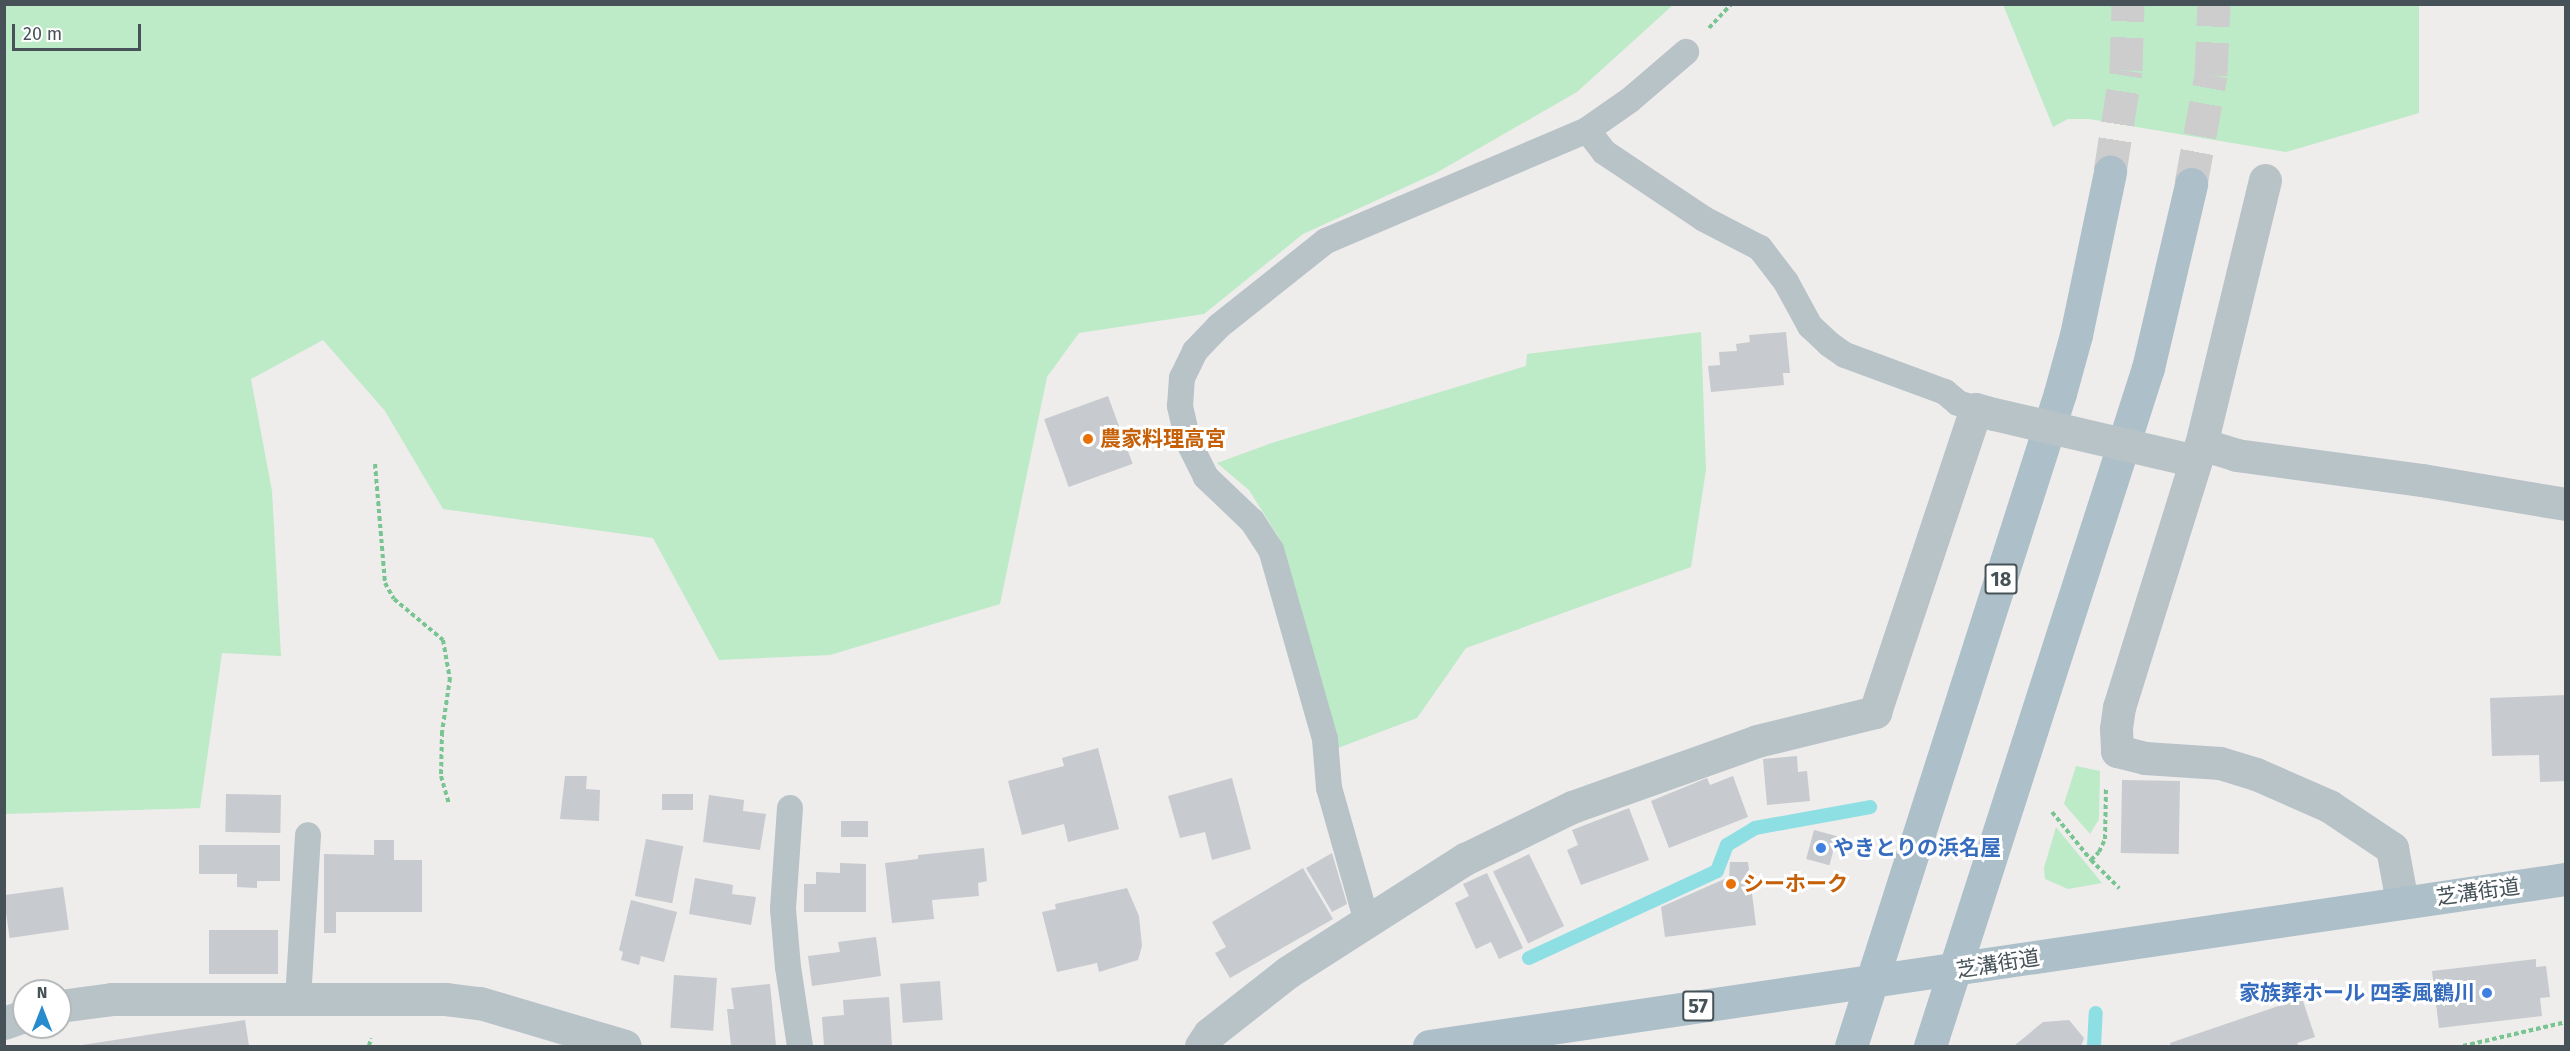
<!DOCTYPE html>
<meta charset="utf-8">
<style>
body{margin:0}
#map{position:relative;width:2570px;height:1051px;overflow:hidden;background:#efecec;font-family:"Fira Sans","Noto Sans JP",sans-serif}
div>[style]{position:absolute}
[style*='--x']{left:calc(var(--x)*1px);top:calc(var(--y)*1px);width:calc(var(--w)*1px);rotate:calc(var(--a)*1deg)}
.green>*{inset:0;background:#bdeac7}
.stream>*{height:14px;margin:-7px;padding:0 7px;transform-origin:7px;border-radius:7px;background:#8ddfe3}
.building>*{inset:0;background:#c7cace;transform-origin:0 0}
.primary-tunnel>*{height:33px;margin-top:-16.5px;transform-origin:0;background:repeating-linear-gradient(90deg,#cdcdce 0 33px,transparent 0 49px)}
.path>*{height:4px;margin-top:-2px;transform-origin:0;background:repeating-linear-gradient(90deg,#78c592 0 4.5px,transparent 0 7.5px)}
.lane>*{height:26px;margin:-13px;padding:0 13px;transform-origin:13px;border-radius:13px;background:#b8c3c7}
.street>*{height:33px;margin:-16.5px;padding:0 16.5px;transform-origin:16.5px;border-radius:16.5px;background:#b8c3c7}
.primary>*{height:33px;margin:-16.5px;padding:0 16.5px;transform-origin:16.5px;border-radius:16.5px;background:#adc0c9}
.street-bridge>*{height:33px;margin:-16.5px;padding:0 16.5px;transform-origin:16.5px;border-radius:16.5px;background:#b8c3c7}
.dots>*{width:16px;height:16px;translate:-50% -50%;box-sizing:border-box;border:3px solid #fff;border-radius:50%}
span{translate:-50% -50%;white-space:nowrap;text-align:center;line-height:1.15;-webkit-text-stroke:6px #fff;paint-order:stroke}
.shield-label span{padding:2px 4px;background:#fff;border:2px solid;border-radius:4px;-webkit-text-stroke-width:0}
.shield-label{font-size:20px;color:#465257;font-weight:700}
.food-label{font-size:21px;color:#c56008;font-weight:700}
.left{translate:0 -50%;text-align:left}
.shop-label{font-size:21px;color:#366cbe;font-weight:700}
.right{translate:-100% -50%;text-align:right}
.street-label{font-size:21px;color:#465257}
.frame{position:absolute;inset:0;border:6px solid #465257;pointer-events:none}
.north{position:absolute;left:12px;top:979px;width:60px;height:60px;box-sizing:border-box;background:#fff;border:2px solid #b5babc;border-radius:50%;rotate:0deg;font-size:16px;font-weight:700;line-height:24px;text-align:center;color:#465257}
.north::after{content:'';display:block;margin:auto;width:21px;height:27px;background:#278bcd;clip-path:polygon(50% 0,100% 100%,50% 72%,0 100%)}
.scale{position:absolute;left:12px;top:24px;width:129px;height:27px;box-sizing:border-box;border:3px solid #465257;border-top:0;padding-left:8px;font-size:18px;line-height:21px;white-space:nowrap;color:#465257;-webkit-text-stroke:4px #fff;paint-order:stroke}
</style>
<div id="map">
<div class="green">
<i style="clip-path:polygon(2005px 4px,2419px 5px,2419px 113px,2286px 152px,2089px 119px,2068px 119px,2053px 127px,2004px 7px)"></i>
<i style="clip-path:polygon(4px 5px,5px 4px,1673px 5px,1577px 92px,1436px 173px,1303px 234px,1204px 314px,1079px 333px,1047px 377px,1000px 604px,830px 655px,719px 660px,653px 538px,443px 509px,385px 411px,323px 340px,251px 379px,272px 491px,281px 656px,222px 653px,200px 808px,5px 814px)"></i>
<i style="clip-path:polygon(1701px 332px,1706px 470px,1691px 567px,1466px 648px,1417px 718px,1338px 748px,1279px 538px,1249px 490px,1217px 463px,1275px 442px,1526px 366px,1527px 354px)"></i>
<i style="clip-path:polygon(2076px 766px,2100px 771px,2099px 819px,2090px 834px,2064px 804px)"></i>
<i style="clip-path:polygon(2056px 827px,2102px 883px,2068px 889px,2045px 879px,2044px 868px)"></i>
</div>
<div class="stream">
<i style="--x:1529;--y:958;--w:207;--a:-24.8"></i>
<i style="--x:1717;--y:871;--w:28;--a:-69"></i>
<i style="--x:1727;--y:845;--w:33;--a:-31"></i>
<i style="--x:1755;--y:828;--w:117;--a:-10.3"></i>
<i style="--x:2094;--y:1046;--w:33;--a:-87"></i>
</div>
<div class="building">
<i style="clip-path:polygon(1786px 332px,1790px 373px,1783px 373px,1784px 385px,1711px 392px,1708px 366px,1720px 365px,1719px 352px,1737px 351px,1736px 344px,1750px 342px,1749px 335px)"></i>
<i style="left:1108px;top:396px;width:72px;height:68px;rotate:70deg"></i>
<i style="clip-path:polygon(2566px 695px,2566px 781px,2540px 782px,2539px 755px,2492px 756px,2490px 698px)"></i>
<i style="clip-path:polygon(1098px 748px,1119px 829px,1068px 842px,1064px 824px,1022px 835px,1008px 781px,1064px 766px,1062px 758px)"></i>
<i style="clip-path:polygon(1797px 756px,1798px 772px,1807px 771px,1810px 801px,1767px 805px,1763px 759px)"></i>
<i style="clip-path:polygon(565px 776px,587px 776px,586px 789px,600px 790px,599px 821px,560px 819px)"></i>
<i style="clip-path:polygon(1733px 776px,1748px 817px,1669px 848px,1651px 801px,1707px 778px,1710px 785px)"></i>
<i style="clip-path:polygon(1232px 778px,1251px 849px,1212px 860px,1205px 832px,1180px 838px,1168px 796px)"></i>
<i style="left:2122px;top:780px;width:58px;height:73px;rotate:1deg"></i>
<i style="left:226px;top:794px;width:55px;height:38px;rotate:1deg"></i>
<i style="left:662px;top:794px;width:31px;height:16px"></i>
<i style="clip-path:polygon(709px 795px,744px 800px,743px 811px,766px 814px,760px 850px,703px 842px)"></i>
<i style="clip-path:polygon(1629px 808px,1649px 860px,1581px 885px,1567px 850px,1578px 845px,1572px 830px)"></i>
<i style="left:841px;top:821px;width:27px;height:16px"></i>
<i style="left:1814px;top:830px;width:24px;height:30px;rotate:15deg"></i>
<i style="left:646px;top:839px;width:38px;height:58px;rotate:11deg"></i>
<i style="clip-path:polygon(374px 840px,394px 840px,394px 860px,422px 860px,422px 912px,336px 912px,336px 933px,324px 933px,324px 854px,374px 855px)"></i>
<i style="clip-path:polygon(199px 845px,280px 845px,280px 881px,257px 881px,257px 888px,237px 887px,237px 874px,199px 874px)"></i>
<i style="clip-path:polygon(984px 848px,987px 881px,978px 883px,979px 896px,932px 900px,934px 919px,892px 923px,885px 863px,918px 859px,918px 855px)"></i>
<i style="clip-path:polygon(1332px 853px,1347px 904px,1332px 912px,1306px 868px)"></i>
<i style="left:1529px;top:854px;width:80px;height:40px;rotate:64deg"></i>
<i style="clip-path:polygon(1730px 862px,1748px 862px,1756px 925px,1665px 937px,1661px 907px,1729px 877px)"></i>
<i style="clip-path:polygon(840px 863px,866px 864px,866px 912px,804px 912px,804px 884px,816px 884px,816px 872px,840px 873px)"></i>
<i style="clip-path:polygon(1303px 868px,1333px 919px,1230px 978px,1215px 953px,1226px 947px,1212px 922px)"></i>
<i style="clip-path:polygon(1487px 873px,1523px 948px,1499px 959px,1491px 942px,1476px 949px,1455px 903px,1469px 896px,1463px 884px)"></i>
<i style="clip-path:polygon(695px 878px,733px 885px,732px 894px,756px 897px,751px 925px,689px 914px)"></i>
<i style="left:63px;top:887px;width:43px;height:60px;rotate:82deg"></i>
<i style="clip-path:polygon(1127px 888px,1139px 916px,1142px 946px,1138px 960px,1099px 972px,1097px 963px,1057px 972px,1042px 912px,1056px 909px,1055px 904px)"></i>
<i style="clip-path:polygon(631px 900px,677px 912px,664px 962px,641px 956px,639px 965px,621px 960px,623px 952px,619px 950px)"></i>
<i style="left:209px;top:930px;width:69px;height:44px"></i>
<i style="clip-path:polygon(876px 937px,881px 976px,812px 986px,808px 956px,840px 952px,838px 942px)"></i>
<i style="clip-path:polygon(2536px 959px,2536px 967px,2546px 966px,2550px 997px,2540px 998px,2542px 1016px,2439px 1028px,2432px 971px)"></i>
<i style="left:674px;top:975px;width:43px;height:53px;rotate:4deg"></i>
<i style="left:940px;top:981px;width:39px;height:40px;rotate:86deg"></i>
<i style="clip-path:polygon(770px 984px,776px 1045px,731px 1046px,727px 1009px,734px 1009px,731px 988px)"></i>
<i style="clip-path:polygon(889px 997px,892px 1046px,824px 1046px,822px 1017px,844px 1015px,843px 1000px)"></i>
<i style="clip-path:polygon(2302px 998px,2315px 1037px,2297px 1043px,2299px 1046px,2171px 1046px,2170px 1043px)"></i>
<i style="clip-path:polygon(245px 1020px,249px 1046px,82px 1046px,82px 1045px)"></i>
<i style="clip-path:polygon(2069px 1020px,2084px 1038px,2081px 1046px,2014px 1046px,2043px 1022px)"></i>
</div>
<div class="primary-tunnel">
<i style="--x:2110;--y:172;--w:103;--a:-81.1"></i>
<i style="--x:2126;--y:70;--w:66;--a:-88.3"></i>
<i style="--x:2191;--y:184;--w:111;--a:-79.6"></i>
<i style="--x:2211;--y:75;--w:71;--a:-87.6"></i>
</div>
<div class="path">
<i style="--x:1709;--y:28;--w:33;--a:-47"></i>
<i style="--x:375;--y:464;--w:119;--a:85.2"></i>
<i style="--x:385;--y:583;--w:18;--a:61"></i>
<i style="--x:394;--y:599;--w:64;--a:39.9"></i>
<i style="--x:443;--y:640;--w:39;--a:80"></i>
<i style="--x:450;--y:678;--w:55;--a:98.4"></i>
<i style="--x:442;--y:732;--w:44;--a:91.3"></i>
<i style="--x:441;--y:776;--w:29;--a:74"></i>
<i style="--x:2052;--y:812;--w:62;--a:50.9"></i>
<i style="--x:2091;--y:860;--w:40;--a:45"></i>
<i style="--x:2091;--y:860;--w:11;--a:-45"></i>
<i style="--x:2099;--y:852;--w:14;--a:-65"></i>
<i style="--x:2105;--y:839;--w:51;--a:-88.9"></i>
<i style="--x:369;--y:1046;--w:8;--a:-76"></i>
<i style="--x:2463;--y:1046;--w:106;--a:-13.1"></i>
</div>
<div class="lane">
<i style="--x:1587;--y:130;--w:28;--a:52"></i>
<i style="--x:1604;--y:152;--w:120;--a:33.8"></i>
<i style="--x:1704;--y:219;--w:63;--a:27.4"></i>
<i style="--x:1760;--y:248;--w:43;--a:52.6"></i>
<i style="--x:1786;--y:282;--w:50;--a:61.4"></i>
<i style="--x:1810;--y:326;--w:26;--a:43"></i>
<i style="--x:1829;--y:344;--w:19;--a:35"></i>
<i style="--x:1845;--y:355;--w:107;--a:20.3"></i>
<i style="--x:1945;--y:392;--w:17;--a:40"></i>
<i style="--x:1958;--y:403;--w:19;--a:18"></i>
<i style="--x:790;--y:808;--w:101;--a:94"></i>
<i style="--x:783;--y:909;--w:58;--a:85.1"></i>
<i style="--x:788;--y:967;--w:80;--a:81.4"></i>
<i style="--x:1367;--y:922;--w:139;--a:-105.8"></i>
<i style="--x:1329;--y:788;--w:49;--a:-94.7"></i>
<i style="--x:1325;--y:739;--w:197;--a:-105.9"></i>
<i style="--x:1271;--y:550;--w:35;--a:-123"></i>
<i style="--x:1252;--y:521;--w:64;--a:-136.3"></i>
<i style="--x:1206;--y:477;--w:40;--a:-116.6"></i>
<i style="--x:1188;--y:441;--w:36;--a:-103"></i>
<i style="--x:1180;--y:406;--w:28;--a:-86"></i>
<i style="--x:1182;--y:378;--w:30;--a:-64"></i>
<i style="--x:1195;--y:351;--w:35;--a:-46"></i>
<i style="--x:1219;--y:326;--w:137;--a:-38.5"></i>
<i style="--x:1326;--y:241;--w:284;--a:-23"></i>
<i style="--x:1587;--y:130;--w:52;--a:-34.9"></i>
<i style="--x:1630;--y:100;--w:74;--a:-40.6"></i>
<i style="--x:298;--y:999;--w:164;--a:-86.5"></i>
</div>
<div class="street">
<i style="--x:2265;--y:180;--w:272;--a:103.6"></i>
<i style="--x:2201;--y:444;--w:275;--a:107.3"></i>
<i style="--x:2119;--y:707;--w:22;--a:98"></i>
<i style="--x:2116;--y:729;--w:22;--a:87"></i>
<i style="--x:2117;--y:751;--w:29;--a:14"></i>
<i style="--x:2145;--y:758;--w:75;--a:3.8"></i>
<i style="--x:2220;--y:763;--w:38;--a:17"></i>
<i style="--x:2256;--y:774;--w:80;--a:23.7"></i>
<i style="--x:2329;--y:806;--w:76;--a:33.7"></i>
<i style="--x:2392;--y:848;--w:55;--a:79.5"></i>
<i style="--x:2201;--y:444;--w:37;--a:17"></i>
<i style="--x:2236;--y:455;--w:188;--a:7.7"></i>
<i style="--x:2422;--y:480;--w:146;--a:9.5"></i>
<i style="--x:60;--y:1006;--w:52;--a:-7.7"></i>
<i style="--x:112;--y:999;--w:333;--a:0"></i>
<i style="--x:445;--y:999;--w:35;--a:7"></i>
<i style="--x:480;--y:1003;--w:151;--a:16.5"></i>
<i style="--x:4;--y:1023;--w:21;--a:-19"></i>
<i style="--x:1201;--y:1046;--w:14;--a:-56"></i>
<i style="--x:1209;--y:1034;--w:100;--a:-38.1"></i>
<i style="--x:1288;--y:972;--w:210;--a:-32.6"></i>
<i style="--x:1465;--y:859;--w:119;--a:-25.9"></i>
<i style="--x:1572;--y:807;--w:196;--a:-19.6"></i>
<i style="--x:1757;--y:741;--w:122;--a:-13.8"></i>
<i style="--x:1875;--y:712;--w:319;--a:-71.6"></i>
<i style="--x:1976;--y:409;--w:19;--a:16"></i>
</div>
<div class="primary">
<i style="--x:1429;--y:1046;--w:1149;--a:-8.36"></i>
<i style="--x:1851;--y:1046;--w:686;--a:-72.25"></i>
<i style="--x:2060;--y:393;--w:60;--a:-74.6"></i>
<i style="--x:2076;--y:335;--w:167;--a:-78.2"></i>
<i style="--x:1930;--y:1046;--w:712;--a:-72.18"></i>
<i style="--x:2148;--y:368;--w:189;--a:-76.8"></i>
</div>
<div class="street-bridge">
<i style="--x:1994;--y:414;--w:194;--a:13.1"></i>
</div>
<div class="dots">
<i style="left:1088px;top:439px;background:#e8710a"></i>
<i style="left:1821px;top:848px;background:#3f7fe0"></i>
<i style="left:1731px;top:884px;background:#e8710a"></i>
<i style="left:2487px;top:993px;background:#3f7fe0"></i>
</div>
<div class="shield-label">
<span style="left:2001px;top:579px">18</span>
<span style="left:1698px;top:1006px">57</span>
</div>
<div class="food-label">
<span class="left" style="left:1100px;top:439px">農家料理高宮</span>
<span class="left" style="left:1743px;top:884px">シーホーク</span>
</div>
<div class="shop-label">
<span class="left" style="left:1833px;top:848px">やきとりの浜名屋</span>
<span class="right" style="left:2475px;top:993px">家族葬ホール 四季風鶴川</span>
</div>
<div class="street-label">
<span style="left:2478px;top:892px;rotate:-8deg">芝溝街道</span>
<span style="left:1998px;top:964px;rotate:-9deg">芝溝街道</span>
</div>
<div class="frame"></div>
<div class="north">N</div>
<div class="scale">20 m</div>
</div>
